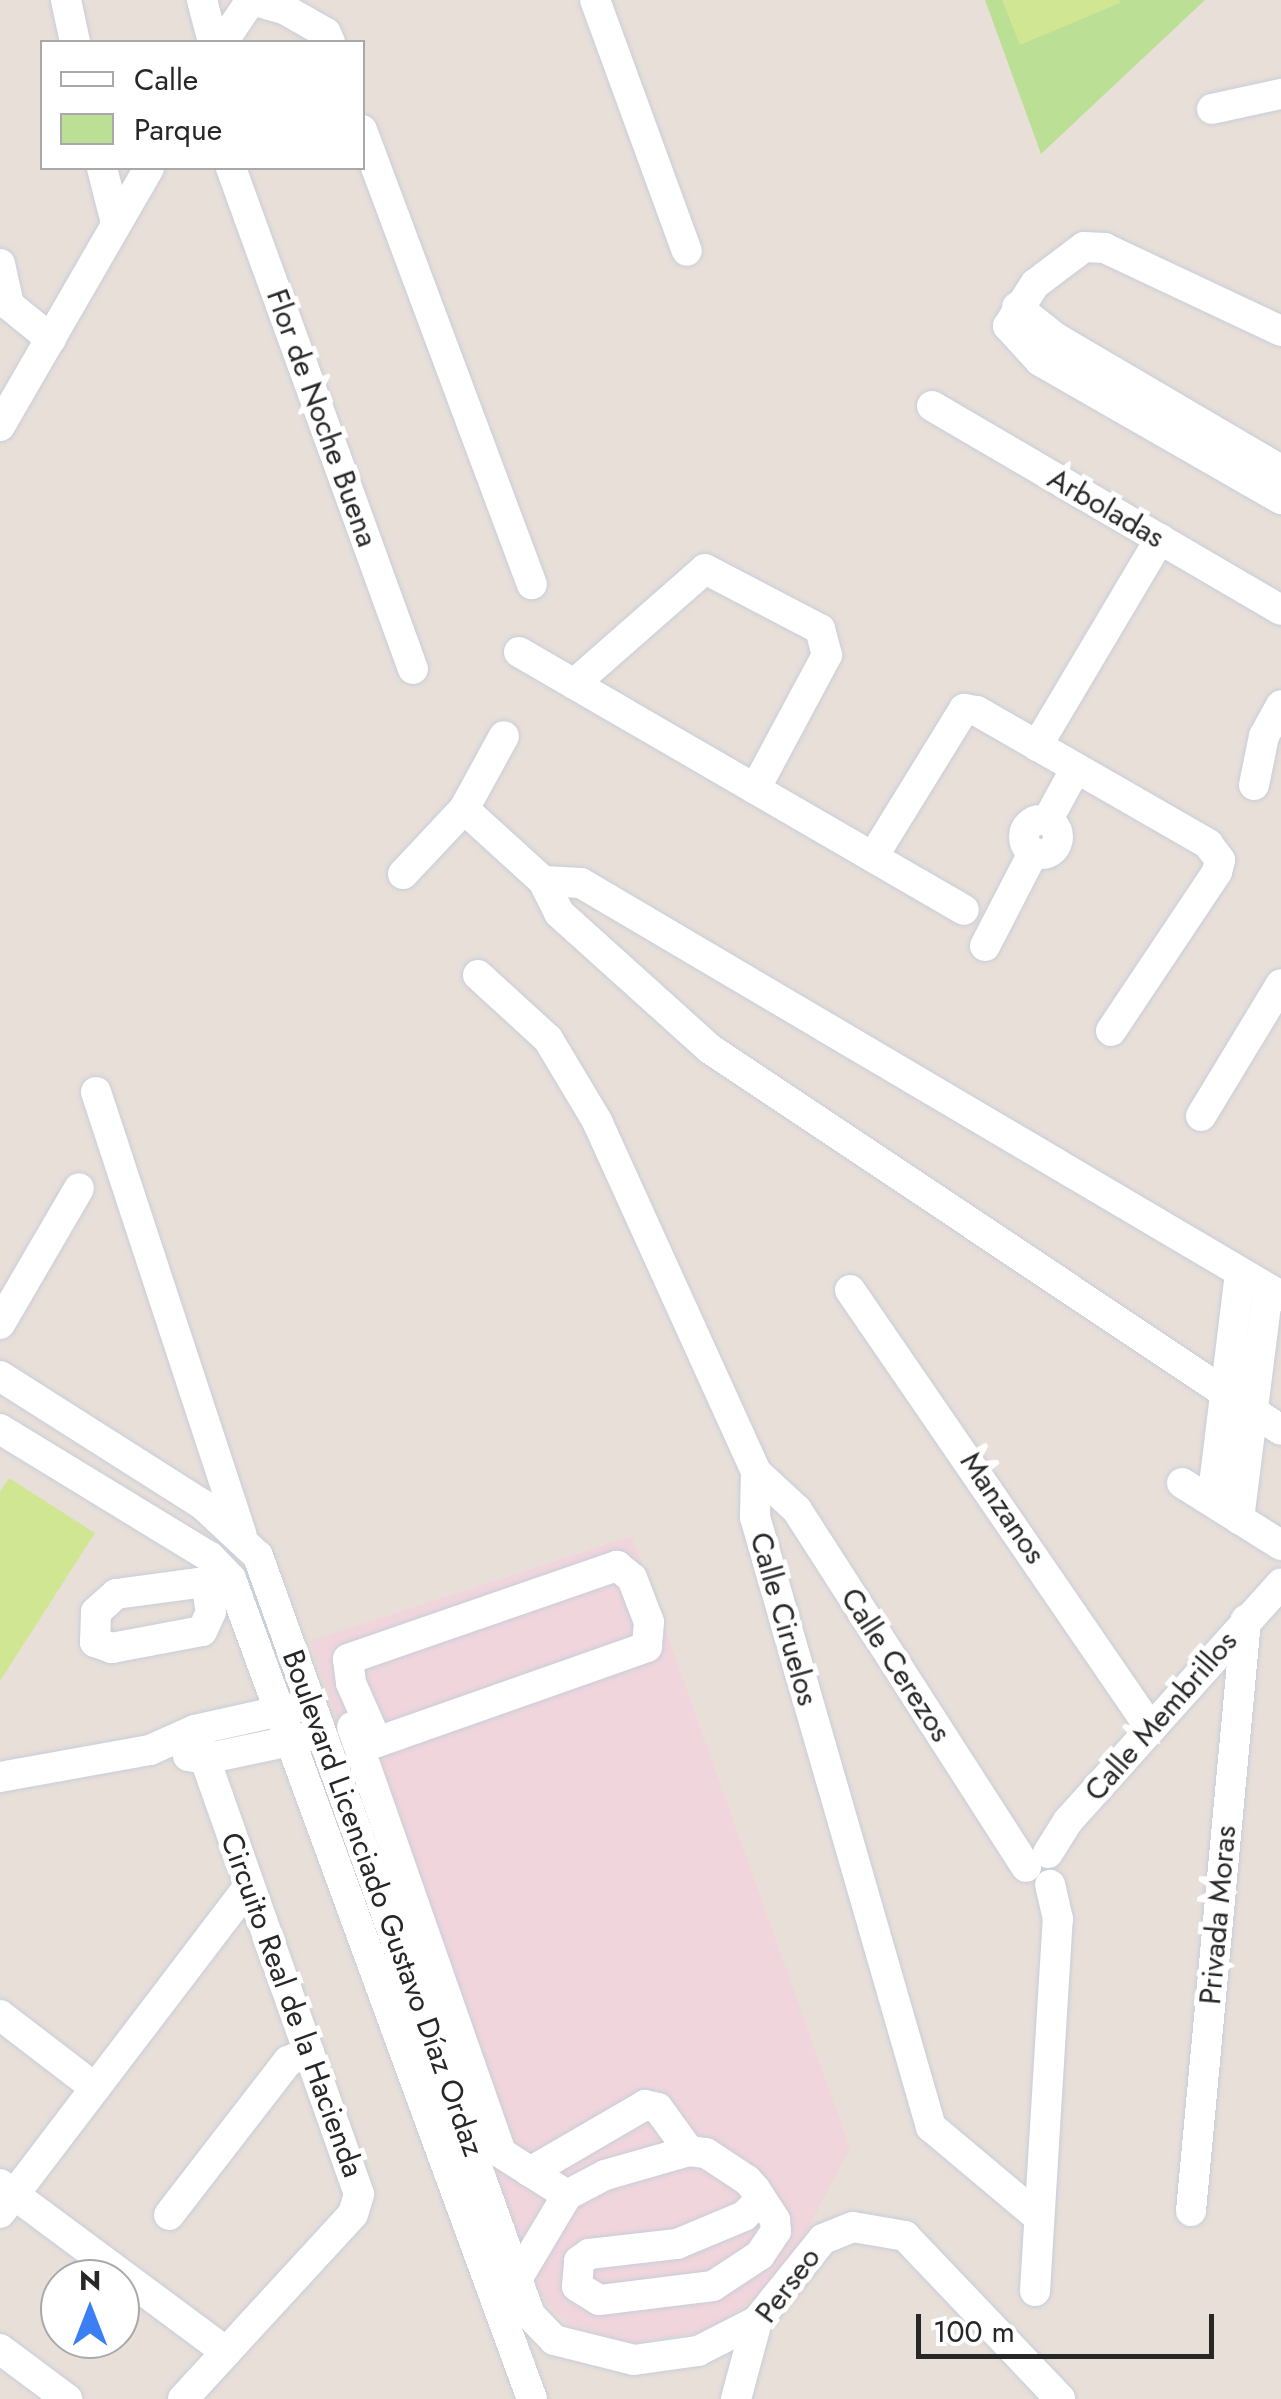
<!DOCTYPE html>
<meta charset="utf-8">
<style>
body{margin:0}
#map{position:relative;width:1281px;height:2399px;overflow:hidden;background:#e9dfd9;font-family:Jost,sans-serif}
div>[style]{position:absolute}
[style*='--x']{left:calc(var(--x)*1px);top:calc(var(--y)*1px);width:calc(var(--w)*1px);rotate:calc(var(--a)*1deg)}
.medical>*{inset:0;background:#f0d5dc}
.green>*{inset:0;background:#bcdf96}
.pitch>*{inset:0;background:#d1e692}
.roads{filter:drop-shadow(0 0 2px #c7ced9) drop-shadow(0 0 2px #c7ced9)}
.minor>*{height:30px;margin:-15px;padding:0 15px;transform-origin:15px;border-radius:15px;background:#fff}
.minor>.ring{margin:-15px;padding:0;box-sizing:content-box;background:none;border:30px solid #fff;border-radius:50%}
span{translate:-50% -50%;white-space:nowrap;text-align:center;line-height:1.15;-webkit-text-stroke:10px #fff;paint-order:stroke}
.street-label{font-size:30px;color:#272727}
.legend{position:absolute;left:40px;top:40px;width:325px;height:130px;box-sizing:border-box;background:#fff;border:2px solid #a9a9a9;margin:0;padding:12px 18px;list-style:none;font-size:30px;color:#272727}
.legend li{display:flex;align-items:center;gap:20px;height:50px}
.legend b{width:50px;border:2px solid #a9a9a9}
.north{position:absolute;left:40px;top:2259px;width:100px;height:100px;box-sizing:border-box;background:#fff;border:2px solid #a9a9a9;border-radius:50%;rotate:0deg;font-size:28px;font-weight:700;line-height:40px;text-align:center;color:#272727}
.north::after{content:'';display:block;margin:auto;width:35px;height:45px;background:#3c7ef3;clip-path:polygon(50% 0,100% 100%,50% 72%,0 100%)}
.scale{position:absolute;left:916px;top:2314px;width:298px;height:45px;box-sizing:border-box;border:5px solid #272727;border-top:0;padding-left:12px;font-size:30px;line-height:35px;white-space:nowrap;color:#272727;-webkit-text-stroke:8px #fff;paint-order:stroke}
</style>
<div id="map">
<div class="medical">
<i style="clip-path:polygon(632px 1536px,850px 2148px,793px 2257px,756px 2297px,713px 2330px,634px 2343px,571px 2326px,546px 2303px,532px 2276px,310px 1641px)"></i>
</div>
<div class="green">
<i style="clip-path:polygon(985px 0,1205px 0,1041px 154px)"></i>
</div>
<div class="pitch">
<i style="clip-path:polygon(1002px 0,1119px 0,1120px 3px,1020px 45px)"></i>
<i style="clip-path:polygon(9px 1478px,95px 1533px,0 1681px,0 1492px)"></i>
</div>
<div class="roads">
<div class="minor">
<i style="--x:66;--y:0;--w:43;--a:77.9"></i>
<i style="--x:202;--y:0;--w:43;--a:75.3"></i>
<i style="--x:252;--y:0;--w:33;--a:16"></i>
<i style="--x:284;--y:9;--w:48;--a:29.7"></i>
<i style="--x:326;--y:33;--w:10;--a:66"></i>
<i style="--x:595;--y:0;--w:267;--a:69.9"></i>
<i style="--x:223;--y:42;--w:50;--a:-56.3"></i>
<i style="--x:1212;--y:109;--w:71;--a:-12.3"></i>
<i style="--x:362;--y:130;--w:485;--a:69.5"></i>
<i style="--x:102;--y:168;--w:57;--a:75.7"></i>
<i style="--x:231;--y:168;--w:533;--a:70.04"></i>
<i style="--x:0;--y:264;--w:42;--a:77.6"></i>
<i style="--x:9;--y:305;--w:54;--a:39"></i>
<i style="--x:1017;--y:307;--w:50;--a:38.5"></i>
<i style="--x:1056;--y:338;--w:261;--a:30.4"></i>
<i style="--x:1281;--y:331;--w:195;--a:-154.8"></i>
<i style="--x:1105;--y:248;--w:21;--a:-177"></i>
<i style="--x:1084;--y:247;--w:61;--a:142.9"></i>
<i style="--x:1035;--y:284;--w:50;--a:122.7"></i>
<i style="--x:1008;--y:326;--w:47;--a:47.6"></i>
<i style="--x:1040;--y:361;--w:278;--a:29.8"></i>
<i style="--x:932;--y:406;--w:404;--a:30.3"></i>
<i style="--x:0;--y:426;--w:298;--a:-60"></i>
<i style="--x:519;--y:652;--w:514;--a:30.1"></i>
<i style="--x:574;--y:684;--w:174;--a:-41.3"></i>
<i style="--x:705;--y:569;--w:130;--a:27.6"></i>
<i style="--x:820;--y:629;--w:27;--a:75"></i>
<i style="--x:827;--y:655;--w:152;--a:118.2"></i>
<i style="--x:1037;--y:746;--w:241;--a:-59.3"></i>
<i style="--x:1254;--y:785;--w:50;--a:-78.5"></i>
<i style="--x:1264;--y:736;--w:35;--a:-61"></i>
<i style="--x:464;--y:809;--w:107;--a:42.3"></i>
<i style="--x:543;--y:881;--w:36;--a:63"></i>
<i style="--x:559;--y:913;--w:203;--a:42"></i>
<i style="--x:710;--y:1049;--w:686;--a:33.71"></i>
<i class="ring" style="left:1024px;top:820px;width:4px;height:4px"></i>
<i style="--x:1047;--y:821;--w:60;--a:-61.3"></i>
<i style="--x:873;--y:857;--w:174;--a:-58.4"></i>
<i style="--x:964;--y:709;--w:13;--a:9"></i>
<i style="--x:977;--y:711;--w:267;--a:29.9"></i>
<i style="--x:1208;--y:844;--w:20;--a:53"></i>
<i style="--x:1220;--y:860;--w:12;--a:104"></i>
<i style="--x:1217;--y:872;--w:191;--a:123.7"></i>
<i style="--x:403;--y:874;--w:89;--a:-46.8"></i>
<i style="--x:464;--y:809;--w:83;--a:-61.3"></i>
<i style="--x:543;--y:881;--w:38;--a:3"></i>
<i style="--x:581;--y:883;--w:813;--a:30.54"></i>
<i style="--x:985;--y:946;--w:105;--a:-62.7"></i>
<i style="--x:478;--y:975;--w:95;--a:42.4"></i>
<i style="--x:548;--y:1039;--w:96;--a:59.1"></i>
<i style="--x:597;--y:1121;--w:385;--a:65.6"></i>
<i style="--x:756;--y:1472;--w:45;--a:91.3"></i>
<i style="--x:755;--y:1517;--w:635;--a:73.91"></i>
<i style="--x:931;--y:2127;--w:138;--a:40"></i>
<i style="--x:96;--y:1092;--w:466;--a:71.8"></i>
<i style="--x:1201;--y:1116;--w:154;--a:-58.8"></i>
<i style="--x:850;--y:1290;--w:532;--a:55.56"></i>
<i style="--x:0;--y:1324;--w:157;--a:-59.8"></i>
<i style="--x:0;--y:1376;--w:239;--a:32.4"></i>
<i style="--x:202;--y:1504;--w:76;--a:42.9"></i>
<i style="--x:258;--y:1556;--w:806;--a:70.28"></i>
<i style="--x:530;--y:2315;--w:35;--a:46"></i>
<i style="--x:554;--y:2340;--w:82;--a:14"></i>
<i style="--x:634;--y:2360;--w:65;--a:-8"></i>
<i style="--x:698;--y:2351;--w:66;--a:-27"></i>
<i style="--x:0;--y:1429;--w:246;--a:31.4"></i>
<i style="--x:210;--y:1557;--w:30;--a:46"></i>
<i style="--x:231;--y:1579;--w:873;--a:69.84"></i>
<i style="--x:756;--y:1472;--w:56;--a:42.8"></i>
<i style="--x:797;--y:1510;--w:424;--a:57.3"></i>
<i style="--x:1182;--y:1483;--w:117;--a:32.1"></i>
<i style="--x:1212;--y:1501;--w:229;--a:-83"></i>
<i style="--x:1239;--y:1519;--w:231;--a:-82.8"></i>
<i style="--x:617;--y:1566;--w:19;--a:39"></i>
<i style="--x:632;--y:1578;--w:47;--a:68.9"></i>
<i style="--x:649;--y:1622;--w:25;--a:95"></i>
<i style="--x:647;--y:1647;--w:286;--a:160.6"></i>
<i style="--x:377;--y:1742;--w:64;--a:-113.8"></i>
<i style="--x:351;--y:1683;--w:24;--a:-97"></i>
<i style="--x:348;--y:1659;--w:285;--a:-19.1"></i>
<i style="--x:206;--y:1582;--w:30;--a:81"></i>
<i style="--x:211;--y:1612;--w:21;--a:115"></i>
<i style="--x:202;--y:1631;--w:92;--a:169.3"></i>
<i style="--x:112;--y:1648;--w:18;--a:-161"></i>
<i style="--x:95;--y:1642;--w:30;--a:-88"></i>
<i style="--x:96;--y:1612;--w:27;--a:-42"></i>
<i style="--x:116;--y:1594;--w:91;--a:-7.6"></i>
<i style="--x:206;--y:1582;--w:25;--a:-7"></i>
<i style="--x:352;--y:1727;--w:451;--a:70.7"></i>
<i style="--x:501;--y:2153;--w:78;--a:32.5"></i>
<i style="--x:567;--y:2195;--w:43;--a:-27.8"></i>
<i style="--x:605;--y:2175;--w:87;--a:-15.9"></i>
<i style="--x:689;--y:2151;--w:17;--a:7"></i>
<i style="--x:706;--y:2153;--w:49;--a:33.4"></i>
<i style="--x:747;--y:2180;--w:12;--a:48"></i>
<i style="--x:755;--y:2189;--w:37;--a:57"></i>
<i style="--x:775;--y:2220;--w:11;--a:85"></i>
<i style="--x:776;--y:2231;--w:29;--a:124"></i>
<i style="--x:760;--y:2255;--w:56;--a:146.6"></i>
<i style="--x:713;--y:2286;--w:115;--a:173"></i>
<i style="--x:599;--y:2300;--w:26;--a:-148"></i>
<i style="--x:577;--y:2286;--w:25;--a:-85"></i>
<i style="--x:579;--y:2261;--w:12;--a:-35"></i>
<i style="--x:589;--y:2254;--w:89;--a:-6.5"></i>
<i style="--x:677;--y:2244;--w:73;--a:-22.7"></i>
<i style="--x:744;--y:2216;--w:24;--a:-45"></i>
<i style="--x:188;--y:1756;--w:17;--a:10"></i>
<i style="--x:205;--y:1759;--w:101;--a:-12"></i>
<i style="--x:0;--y:1777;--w:152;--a:-10.2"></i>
<i style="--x:150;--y:1750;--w:49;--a:-24"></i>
<i style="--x:195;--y:1730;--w:106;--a:-12.6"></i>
<i style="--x:1048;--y:1853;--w:38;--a:-58"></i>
<i style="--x:1068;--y:1821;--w:319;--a:-48.1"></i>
<i style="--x:0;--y:2015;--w:120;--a:37.5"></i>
<i style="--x:530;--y:2172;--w:133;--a:-30.2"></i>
<i style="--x:645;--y:2105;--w:13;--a:13"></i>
<i style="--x:658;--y:2108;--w:53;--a:54.2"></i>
<i style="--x:0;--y:2184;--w:282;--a:36.6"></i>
<i style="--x:1191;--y:2211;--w:594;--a:-84.68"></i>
<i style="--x:0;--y:2213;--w:411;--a:-52.7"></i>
<i style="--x:169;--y:2215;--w:195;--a:-52.3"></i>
<i style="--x:288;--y:2061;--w:23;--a:-23"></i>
<i style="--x:517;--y:2279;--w:98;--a:-59.2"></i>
<i style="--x:1035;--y:2291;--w:373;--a:-86.5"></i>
<i style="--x:1058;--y:1919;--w:35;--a:-103"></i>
<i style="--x:0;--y:2349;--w:84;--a:36.7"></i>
<i style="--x:183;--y:2399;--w:251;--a:-47.4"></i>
<i style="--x:353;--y:2214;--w:21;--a:-73"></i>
<i style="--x:359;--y:2194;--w:492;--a:-109.5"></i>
<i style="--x:736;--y:2399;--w:81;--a:-74.9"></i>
<i style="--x:757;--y:2321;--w:105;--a:-51.2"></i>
<i style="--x:823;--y:2239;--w:32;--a:-22"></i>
<i style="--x:853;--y:2227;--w:53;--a:9.8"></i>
<i style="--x:905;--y:2236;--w:225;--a:46.4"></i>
</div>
</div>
<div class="street-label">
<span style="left:322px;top:418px;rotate:70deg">Flor de Noche Buena</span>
<span style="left:1106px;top:508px;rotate:30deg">Arboladas</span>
<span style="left:1003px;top:1508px;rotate:56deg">Manzanos</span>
<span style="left:784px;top:1619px;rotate:74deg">Calle Ciruelos</span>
<span style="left:896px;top:1665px;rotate:57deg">Calle Cerezos</span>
<span style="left:1161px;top:1716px;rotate:-49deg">Calle Membrillos</span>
<span style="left:383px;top:1903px;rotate:70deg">Boulevard Licenciado Gustavo Díaz Ordaz</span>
<span style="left:1218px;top:1915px;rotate:-85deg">Privada Moras</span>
<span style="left:292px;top:2005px;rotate:70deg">Circuito Real de la Hacienda</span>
<span style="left:788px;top:2285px;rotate:-53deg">Perseo</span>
</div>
<ul class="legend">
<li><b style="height:12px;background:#fff"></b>Calle</li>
<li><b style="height:28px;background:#bcdf96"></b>Parque</li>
</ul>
<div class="north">N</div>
<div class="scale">100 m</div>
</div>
